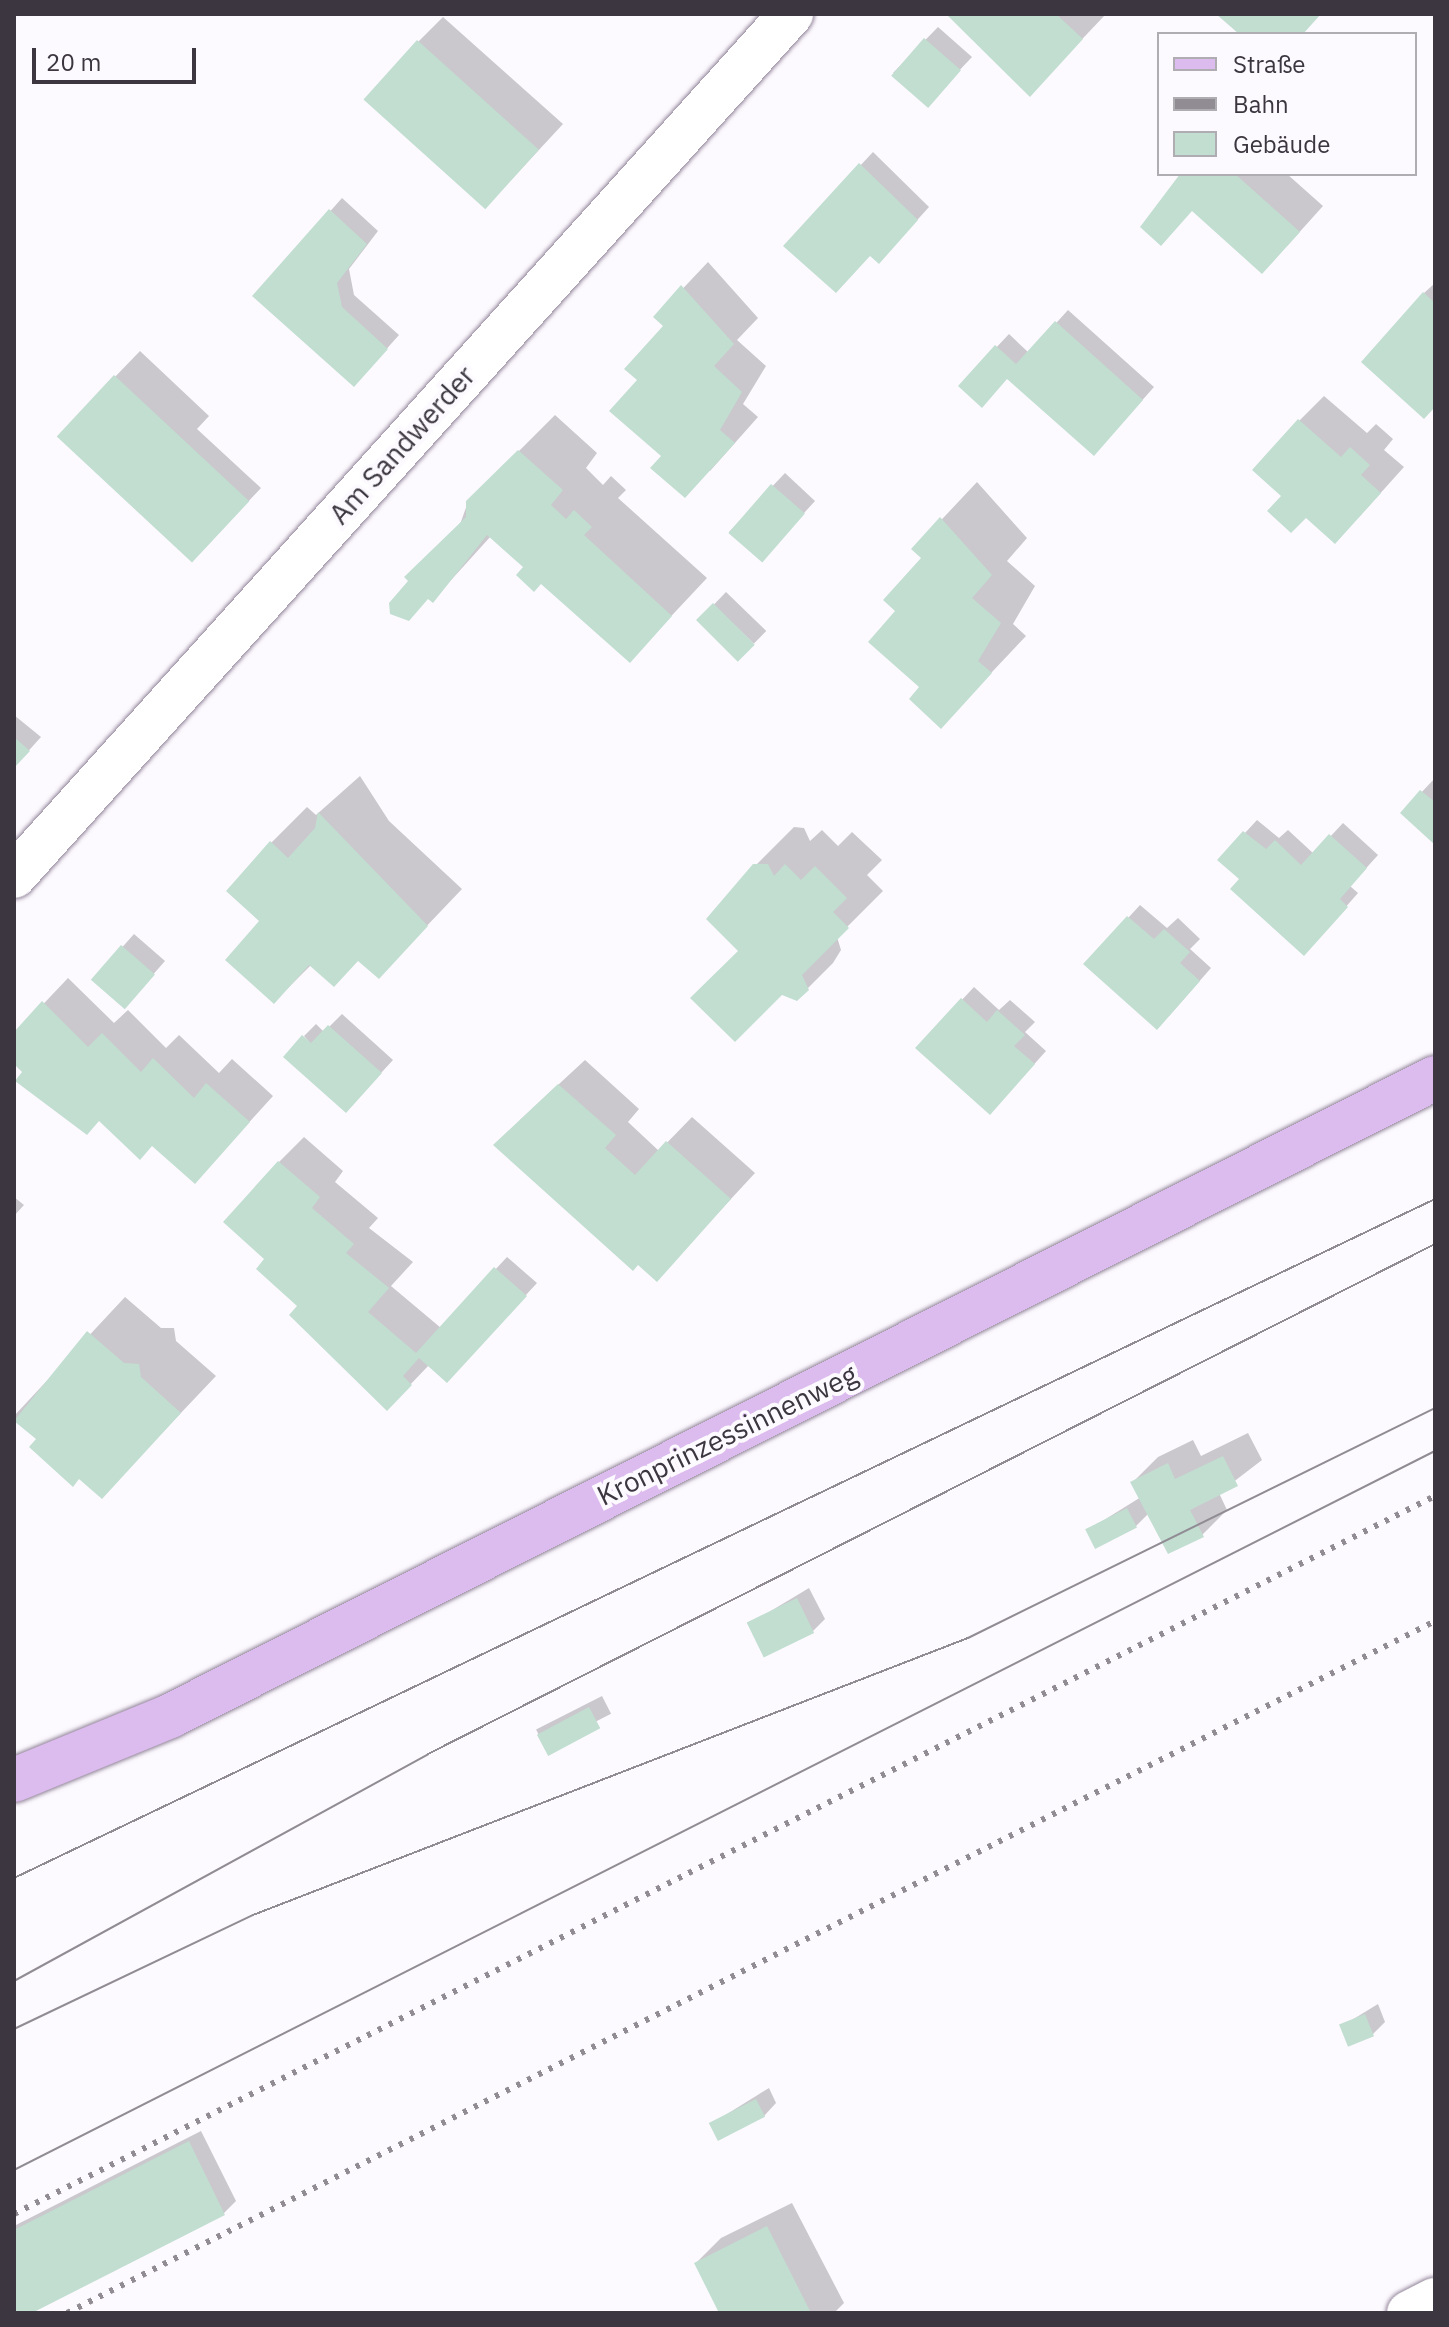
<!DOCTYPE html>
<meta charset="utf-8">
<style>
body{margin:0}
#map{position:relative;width:1449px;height:2327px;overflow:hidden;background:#fdfaff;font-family:"IBM Plex Sans",sans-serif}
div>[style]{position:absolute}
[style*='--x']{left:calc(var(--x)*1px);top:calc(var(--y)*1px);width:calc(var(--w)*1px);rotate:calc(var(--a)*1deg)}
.shadow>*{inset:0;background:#0003;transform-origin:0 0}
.building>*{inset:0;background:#c1ded1;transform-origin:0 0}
.roads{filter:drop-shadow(0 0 2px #918499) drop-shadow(0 0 2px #918499)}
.minor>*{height:44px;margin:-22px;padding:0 22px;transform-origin:22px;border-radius:22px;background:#fff}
.major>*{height:44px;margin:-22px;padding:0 22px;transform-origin:22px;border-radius:22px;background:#dcbbee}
.tram>*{height:2px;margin:-1px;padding:0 1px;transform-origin:1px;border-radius:1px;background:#918c94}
.rail>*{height:6px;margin-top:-3px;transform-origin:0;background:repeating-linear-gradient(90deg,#918c94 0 4px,transparent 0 12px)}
span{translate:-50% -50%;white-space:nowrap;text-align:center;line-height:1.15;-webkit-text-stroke:8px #fdfaff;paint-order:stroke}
.street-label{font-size:28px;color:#3b363f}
.frame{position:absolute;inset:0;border:16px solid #3b363f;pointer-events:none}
.legend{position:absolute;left:1157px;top:32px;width:260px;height:144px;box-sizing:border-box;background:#fdfaff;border:2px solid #afacb2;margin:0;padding:10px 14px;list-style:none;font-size:24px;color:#3b363f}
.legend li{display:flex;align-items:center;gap:16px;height:40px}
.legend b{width:40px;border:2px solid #afacb2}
.scale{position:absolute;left:32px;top:48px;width:164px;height:36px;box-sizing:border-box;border:4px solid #3b363f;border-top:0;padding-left:10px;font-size:24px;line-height:28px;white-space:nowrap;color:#3b363f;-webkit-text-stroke:6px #fdfaff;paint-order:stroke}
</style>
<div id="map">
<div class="shadow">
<i style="clip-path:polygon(948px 14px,1106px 14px,1030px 94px)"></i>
<i style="clip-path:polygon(443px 17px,563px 124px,487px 206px,418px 42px)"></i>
<i style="clip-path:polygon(938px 27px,972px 57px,939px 92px,893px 73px)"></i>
<i style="clip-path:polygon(873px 152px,929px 207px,891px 249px,786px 245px)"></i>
<i style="clip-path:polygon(1187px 174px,1287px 174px,1323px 206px,1287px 246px)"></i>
<i style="clip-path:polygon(342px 198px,378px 231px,349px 269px,354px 295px,399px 335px,366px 372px,255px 296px)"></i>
<i style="clip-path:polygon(708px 262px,758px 318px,737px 340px,766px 366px,743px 404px,758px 417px,710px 471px,664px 456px,639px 379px,666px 326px,656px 317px)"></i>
<i style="clip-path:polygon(1435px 283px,1435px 405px,1424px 293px)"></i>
<i style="clip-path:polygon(1068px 310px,1154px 387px,1106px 441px,1008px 377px,960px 386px,1009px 334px,1029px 353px)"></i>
<i style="clip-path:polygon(140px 351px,209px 416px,197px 429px,261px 488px,204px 549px,58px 436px)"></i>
<i style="clip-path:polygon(1324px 396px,1367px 433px,1376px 424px,1393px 439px,1384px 450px,1404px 467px,1359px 517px,1299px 421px)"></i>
<i style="clip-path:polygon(555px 415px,597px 453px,586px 468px,603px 485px,611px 476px,626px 490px,618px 498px,707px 578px,630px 660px,491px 536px,433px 600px,468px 502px)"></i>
<i style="clip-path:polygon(785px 473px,815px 501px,772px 548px,729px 532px)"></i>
<i style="clip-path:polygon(977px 482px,1027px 538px,1007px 561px,1035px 586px,1013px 624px,1026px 636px,941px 726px,898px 611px,924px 558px,914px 549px)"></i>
<i style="left:726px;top:592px;width:56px;height:18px;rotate:44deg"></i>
<i style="clip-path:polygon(14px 715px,41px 737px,14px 767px)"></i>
<i style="clip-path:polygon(360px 776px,389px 821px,462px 889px,379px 976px,359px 959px,311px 965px,274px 1002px,262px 921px,271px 843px,307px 807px,316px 815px)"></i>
<i style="clip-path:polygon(1435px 778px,1435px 842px,1402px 813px)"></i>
<i style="clip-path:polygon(1257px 820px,1279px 838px,1288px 830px,1314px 854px,1343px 823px,1378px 855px,1350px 886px,1358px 893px,1316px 941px,1220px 860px)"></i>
<i style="clip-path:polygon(794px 827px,804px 828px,810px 841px,822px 830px,838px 846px,852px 832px,882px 860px,867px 875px,883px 891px,837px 937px,841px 950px,833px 963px,797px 999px,741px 951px,757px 864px)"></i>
<i style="clip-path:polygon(1140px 905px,1167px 928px,1178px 918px,1200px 939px,1190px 949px,1211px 968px,1169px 1016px,1086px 964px)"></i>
<i style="clip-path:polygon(134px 934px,165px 961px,136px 994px,94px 979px)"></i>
<i style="clip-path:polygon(68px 978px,114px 1023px,128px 1010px,166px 1048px,179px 1035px,219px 1073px,232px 1059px,273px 1096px,195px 1182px,153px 1144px,100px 1119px,14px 1062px,14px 1035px)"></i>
<i style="clip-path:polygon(974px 987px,999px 1010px,1010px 1000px,1035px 1022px,1025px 1032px,1046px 1051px,1002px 1100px,918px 1047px)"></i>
<i style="clip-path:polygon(342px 1014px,393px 1060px,358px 1098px,304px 1036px,316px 1024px,324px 1032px)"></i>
<i style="clip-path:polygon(585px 1060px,639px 1109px,628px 1122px,659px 1151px,692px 1117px,755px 1173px,657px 1279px,520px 1120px)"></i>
<i style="clip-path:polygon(304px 1137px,343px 1171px,335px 1182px,378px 1218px,369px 1228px,413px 1262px,391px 1286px,441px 1328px,507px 1257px,537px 1283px,459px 1368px,430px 1364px,387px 1409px,267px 1259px,279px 1162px)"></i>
<i style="clip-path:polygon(14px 1197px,24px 1205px,14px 1216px)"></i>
<i style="clip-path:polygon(125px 1297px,161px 1328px,174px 1328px,176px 1341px,216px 1376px,102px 1496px,14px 1416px)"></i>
<i style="clip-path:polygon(1248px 1433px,1262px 1460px,1219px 1493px,1227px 1510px,1202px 1535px,1149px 1513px,1136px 1526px,1088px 1530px,1141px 1497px,1133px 1482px,1158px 1457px,1193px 1440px,1201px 1456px)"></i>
<i style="clip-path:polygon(809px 1588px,825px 1619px,813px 1631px,749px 1624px)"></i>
<i style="left:602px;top:1696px;width:20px;height:74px;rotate:63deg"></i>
<i style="clip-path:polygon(1378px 2004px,1385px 2022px,1373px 2034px,1342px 2026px)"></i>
<i style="clip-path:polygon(769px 2088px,776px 2103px,764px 2116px,711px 2124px)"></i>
<i style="clip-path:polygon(201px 2131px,236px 2201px,224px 2213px,27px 2313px,14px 2313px,14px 2226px)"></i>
<i style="clip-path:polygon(792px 2203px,844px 2303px,834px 2313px,722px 2313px,696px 2263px,721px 2238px)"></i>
</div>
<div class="building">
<i style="clip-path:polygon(946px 14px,1056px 14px,1083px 39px,1030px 97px)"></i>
<i style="clip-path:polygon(1216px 14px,1321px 14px,1303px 34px,1239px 34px)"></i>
<i style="left:924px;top:38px;width:49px;height:50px;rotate:41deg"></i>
<i style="left:417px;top:40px;width:164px;height:80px;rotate:42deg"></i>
<i style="clip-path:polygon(859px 163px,918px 220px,879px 264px,870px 256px,836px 293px,783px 246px)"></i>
<i style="clip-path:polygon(1180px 174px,1235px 174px,1300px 232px,1262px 274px,1192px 211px,1161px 246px,1140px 227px)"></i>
<i style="clip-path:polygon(329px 209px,367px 244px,337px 283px,342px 307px,388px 349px,354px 387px,252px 296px)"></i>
<i style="clip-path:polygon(681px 285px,734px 344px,714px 366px,742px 392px,720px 430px,735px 443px,685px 498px,650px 468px,661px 456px,609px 411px,637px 380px,624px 369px,663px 326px,653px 317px)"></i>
<i style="clip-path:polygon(1423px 292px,1435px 303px,1435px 407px,1424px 419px,1361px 362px)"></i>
<i style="clip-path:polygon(1055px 321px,1143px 400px,1094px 456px,1007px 379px,982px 408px,958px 386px,995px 345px,1016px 364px)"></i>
<i style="left:114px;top:375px;width:185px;height:84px;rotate:43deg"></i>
<i style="clip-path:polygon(1298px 419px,1341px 457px,1350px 447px,1370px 465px,1361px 475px,1381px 493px,1335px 544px,1306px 518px,1291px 533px,1267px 511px,1281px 496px,1252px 470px)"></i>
<i style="clip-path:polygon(518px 450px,563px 490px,551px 505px,566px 519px,574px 510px,592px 527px,584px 535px,672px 616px,630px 663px,541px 584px,534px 592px,516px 575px,523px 567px,487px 535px,433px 603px,428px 599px,409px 621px,390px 614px,389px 603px,408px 581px,404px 577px,466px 517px,466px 501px)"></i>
<i style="left:771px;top:484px;width:45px;height:65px;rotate:41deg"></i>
<i style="clip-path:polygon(940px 517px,992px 575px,972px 598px,1001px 623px,978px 661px,992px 673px,941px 729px,909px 699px,919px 687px,868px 642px,895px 611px,883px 600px,921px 558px,911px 549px)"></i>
<i style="left:713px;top:603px;width:59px;height:24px;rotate:45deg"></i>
<i style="clip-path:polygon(14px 737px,30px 751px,14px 768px)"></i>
<i style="clip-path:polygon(1420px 790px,1435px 802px,1435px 845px,1400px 813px)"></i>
<i style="clip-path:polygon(318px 812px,428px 926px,379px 979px,358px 961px,334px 987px,309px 965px,274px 1004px,225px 960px,259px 921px,226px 891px,270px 841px,288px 858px,315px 828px)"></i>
<i style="clip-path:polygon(1243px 831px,1266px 849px,1275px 840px,1301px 865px,1329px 834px,1367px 868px,1340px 899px,1348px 907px,1304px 956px,1230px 889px,1239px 879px,1217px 860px)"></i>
<i style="clip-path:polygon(753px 864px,768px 864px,774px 876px,785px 864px,801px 880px,815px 866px,847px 898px,833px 912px,849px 928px,802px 975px,809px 990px,797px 1001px,782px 995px,735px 1042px,690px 998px,738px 951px,706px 919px)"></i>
<i style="clip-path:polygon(1127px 916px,1154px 939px,1164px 929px,1190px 952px,1180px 963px,1200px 981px,1157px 1030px,1083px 964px)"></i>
<i style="left:121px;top:945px;width:45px;height:46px;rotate:41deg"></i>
<i style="clip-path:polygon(961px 998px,987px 1022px,997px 1010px,1025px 1035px,1014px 1046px,1035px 1064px,990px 1115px,915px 1048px)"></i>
<i style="clip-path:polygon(42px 1001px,88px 1047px,102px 1033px,141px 1072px,153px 1058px,194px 1098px,206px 1083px,250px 1122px,195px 1184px,152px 1146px,140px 1160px,99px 1121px,87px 1135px,15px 1081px,22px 1072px,14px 1064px,14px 1032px)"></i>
<i style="clip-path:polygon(328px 1025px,382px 1073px,346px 1113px,283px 1057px,302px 1035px,311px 1043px)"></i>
<i style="clip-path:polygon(558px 1084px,616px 1135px,605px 1148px,635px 1175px,666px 1141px,731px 1199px,657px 1282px,638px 1265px,633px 1271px,493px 1145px)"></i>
<i style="clip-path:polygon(278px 1161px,320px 1197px,312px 1208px,354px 1244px,346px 1253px,389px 1288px,368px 1312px,416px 1353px,494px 1267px,527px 1296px,447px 1383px,419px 1358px,403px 1376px,412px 1385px,387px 1411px,289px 1315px,297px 1306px,256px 1269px,264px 1259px,223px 1222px)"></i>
<i style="clip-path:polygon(87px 1331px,124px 1363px,139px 1364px,141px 1377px,181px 1413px,102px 1499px,79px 1479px,73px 1487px,29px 1447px,36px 1439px,14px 1421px)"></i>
<i style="clip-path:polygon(1223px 1456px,1238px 1486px,1190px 1510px,1204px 1537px,1168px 1554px,1130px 1482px,1168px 1463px,1175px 1479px)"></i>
<i style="left:1127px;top:1508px;width:22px;height:47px;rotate:63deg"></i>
<i style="left:797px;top:1598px;width:39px;height:56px;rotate:64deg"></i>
<i style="left:589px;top:1707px;width:24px;height:59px;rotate:62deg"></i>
<i style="left:1365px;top:2014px;width:24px;height:28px;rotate:68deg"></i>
<i style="left:756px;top:2099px;width:20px;height:53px;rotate:63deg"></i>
<i style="clip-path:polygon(189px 2141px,225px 2215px,32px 2313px,14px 2313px,14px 2230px)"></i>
<i style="clip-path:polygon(767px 2226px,811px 2313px,719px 2313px,694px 2263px)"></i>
</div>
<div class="roads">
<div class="minor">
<i style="--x:14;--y:876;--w:1161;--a:-47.97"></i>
<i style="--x:1409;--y:2313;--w:29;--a:-27"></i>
</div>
<div class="major">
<i style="--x:14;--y:1780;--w:169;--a:-22.3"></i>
<i style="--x:170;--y:1716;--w:1417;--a:-26.76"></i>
</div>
</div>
<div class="tram">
<i style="--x:14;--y:1878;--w:1575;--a:-25.54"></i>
<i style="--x:14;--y:1981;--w:472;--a:-28.7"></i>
<i style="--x:428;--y:1754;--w:1129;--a:-26.86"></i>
<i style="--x:14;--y:2029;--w:265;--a:-25.5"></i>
<i style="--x:253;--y:1915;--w:767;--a:-21.18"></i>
<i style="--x:968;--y:1638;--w:521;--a:-26.22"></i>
<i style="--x:14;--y:2170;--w:1593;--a:-26.84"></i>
</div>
<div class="rail">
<i style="--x:14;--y:2214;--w:1592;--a:-26.81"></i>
<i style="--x:67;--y:2313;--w:1533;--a:-26.83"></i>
</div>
<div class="street-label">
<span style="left:402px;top:445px;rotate:-48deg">Am Sandwerder</span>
<span style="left:727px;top:1435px;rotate:-26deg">Kronprinzessinnenweg</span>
</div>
<div class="frame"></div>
<ul class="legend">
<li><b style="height:10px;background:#dcbbee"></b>Straße</li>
<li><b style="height:10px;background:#918c94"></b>Bahn</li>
<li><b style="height:22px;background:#c1ded1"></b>Gebäude</li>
</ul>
<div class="scale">20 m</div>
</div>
